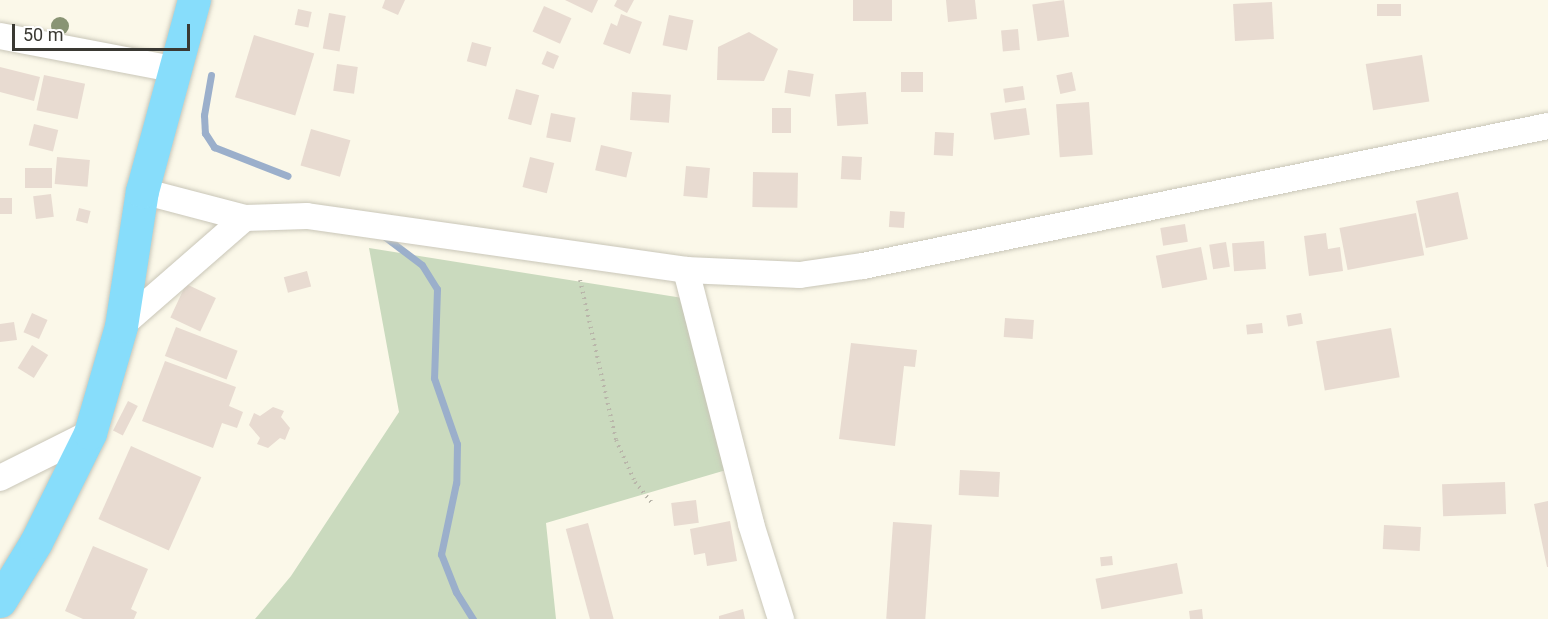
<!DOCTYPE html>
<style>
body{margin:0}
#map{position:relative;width:1548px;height:619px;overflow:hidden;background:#fbf8e9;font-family:Roboto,sans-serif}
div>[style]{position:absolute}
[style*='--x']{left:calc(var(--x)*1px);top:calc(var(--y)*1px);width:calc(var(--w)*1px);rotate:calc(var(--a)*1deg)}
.green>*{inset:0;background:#cadabe}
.stream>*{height:7px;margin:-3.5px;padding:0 3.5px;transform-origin:3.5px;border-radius:3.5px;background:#9bafcb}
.building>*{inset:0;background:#e8dbd1;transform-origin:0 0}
.path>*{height:4px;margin-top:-2px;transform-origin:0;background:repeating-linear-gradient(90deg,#b9b6aa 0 1.5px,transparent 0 6px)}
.roads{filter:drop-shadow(0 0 2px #c9c6b8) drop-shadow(0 0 2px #c9c6b8)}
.minor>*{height:26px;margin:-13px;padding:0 13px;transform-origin:13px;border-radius:13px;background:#fff}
.major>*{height:33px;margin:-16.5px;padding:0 16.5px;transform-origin:16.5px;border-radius:16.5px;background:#87ddfb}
.trees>*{width:18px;height:18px;margin:-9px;border-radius:50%;background:#899474}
span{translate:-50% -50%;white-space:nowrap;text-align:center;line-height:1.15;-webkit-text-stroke:5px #fff;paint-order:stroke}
.scale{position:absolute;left:12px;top:24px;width:178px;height:27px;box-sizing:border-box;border:3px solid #3a3933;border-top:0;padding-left:8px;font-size:18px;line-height:21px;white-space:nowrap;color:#3a3933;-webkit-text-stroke:4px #fff;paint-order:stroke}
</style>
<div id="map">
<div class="green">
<i style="clip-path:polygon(369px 248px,689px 299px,733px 468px,546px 523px,556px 619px,255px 619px,291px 576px,399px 412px)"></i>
</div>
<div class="stream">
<i style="--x:211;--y:75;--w:41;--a:99.9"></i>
<i style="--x:204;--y:115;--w:18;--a:87"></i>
<i style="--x:205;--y:133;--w:17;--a:57"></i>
<i style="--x:214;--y:147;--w:79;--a:21.4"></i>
<i style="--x:385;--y:237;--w:46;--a:37.1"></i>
<i style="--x:422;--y:265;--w:28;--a:58"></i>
<i style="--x:437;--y:289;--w:89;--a:91.9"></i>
<i style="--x:434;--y:378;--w:70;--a:70.8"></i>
<i style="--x:457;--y:444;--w:39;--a:91"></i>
<i style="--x:456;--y:483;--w:73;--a:101.9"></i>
<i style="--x:441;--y:554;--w:41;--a:68.5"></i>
<i style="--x:456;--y:592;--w:32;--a:58"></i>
</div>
<div class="building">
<i style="clip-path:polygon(385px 0,405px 0,398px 15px,382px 8px)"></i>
<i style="clip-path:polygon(565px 0,598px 0,592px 13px)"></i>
<i style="clip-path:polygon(617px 0,634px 0,627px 13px,614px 6px)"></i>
<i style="left:853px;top:0;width:39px;height:21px"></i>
<i style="clip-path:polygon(946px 0,975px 0,977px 19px,948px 22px)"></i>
<i style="left:1064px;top:0;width:37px;height:32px;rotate:82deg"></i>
<i style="left:1272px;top:2px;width:37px;height:39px;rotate:87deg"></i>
<i style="left:1377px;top:4px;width:24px;height:12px"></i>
<i style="left:544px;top:6px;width:30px;height:28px;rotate:24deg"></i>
<i style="left:298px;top:9px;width:14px;height:16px;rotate:12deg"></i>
<i style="left:329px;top:13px;width:17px;height:36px;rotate:10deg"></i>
<i style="clip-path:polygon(621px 14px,642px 22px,630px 54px,603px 44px,611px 23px,617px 26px)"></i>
<i style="left:669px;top:15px;width:25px;height:31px;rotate:12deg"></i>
<i style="left:1018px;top:29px;width:21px;height:17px;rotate:85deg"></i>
<i style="clip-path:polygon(749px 32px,778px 49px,764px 81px,717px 80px,718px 47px)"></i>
<i style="left:254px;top:35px;width:63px;height:65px;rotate:17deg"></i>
<i style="left:472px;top:42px;width:20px;height:20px;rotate:15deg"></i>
<i style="left:547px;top:51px;width:13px;height:14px;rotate:23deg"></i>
<i style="left:1422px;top:55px;width:47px;height:57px;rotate:81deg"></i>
<i style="left:337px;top:64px;width:21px;height:27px;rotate:8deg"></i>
<i style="clip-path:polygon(0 67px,40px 77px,34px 101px,0 92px)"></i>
<i style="left:788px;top:70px;width:26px;height:23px;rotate:9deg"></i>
<i style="left:901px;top:72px;width:22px;height:20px"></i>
<i style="left:1072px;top:72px;width:19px;height:16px;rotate:78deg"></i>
<i style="left:44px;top:75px;width:42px;height:36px;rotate:12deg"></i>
<i style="left:1023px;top:86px;width:14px;height:20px;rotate:82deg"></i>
<i style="left:516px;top:89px;width:24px;height:31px;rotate:15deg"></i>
<i style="left:632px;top:92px;width:39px;height:28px;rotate:4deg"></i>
<i style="left:866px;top:92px;width:32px;height:31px;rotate:86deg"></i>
<i style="left:1089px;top:102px;width:53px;height:33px;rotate:86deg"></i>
<i style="left:772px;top:108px;width:19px;height:25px"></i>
<i style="left:1026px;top:108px;width:27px;height:36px;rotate:82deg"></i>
<i style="left:551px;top:113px;width:25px;height:25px;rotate:11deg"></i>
<i style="left:34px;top:124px;width:25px;height:22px;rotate:14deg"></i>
<i style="left:311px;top:129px;width:41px;height:38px;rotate:16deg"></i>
<i style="left:935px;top:132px;width:19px;height:23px;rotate:3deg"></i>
<i style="left:601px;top:145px;width:32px;height:26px;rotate:13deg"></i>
<i style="left:842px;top:156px;width:20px;height:23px;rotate:3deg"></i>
<i style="left:57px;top:157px;width:33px;height:27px;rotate:5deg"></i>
<i style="left:530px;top:157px;width:25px;height:31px;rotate:14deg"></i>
<i style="left:686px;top:166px;width:24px;height:30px;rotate:5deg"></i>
<i style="left:25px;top:168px;width:27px;height:20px"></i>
<i style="left:753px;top:172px;width:45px;height:35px;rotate:1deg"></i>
<i style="left:1458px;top:192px;width:48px;height:43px;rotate:78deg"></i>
<i style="left:51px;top:194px;width:23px;height:18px;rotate:83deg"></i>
<i style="left:0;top:198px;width:12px;height:16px"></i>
<i style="left:79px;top:208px;width:12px;height:13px;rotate:14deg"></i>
<i style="left:890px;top:211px;width:15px;height:16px;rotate:4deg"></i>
<i style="left:1416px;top:213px;width:43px;height:78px;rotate:79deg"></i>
<i style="left:1185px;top:224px;width:18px;height:25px;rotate:81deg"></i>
<i style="clip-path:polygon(1326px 233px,1328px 249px,1340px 247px,1343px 271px,1309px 276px,1304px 236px)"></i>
<i style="left:1264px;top:241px;width:28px;height:32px;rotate:86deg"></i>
<i style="left:1226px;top:242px;width:25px;height:17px;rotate:81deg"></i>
<i style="left:1201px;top:247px;width:33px;height:46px;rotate:79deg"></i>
<i style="left:307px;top:271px;width:16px;height:24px;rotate:75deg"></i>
<i style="left:186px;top:284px;width:33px;height:37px;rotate:25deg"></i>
<i style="left:32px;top:313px;width:17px;height:21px;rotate:24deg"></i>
<i style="left:1301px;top:313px;width:11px;height:15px;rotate:80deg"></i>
<i style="left:1005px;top:318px;width:29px;height:19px;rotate:4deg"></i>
<i style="clip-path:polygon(14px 322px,17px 340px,0 342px,0 324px)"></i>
<i style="left:1262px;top:323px;width:10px;height:16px;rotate:84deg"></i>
<i style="left:176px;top:327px;width:66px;height:31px;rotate:21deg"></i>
<i style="left:1391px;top:328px;width:50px;height:76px;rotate:80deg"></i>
<i style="clip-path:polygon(851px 343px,917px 350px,915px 367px,904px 366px,895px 446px,839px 439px)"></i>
<i style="left:32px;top:345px;width:19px;height:27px;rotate:32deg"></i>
<i style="clip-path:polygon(165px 361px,236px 387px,229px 406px,243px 412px,237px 428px,222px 423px,213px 448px,142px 421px)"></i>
<i style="left:128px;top:401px;width:11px;height:33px;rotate:27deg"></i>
<i style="clip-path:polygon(273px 407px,284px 411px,281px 417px,290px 428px,285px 440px,280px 438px,268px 448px,257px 444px,260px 438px,249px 425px,254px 413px,260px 416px)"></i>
<i style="left:131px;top:446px;width:77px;height:80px;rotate:24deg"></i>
<i style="left:960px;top:470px;width:40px;height:25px;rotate:3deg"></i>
<i style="left:1505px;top:482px;width:32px;height:63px;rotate:88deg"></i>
<i style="left:696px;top:500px;width:23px;height:25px;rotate:83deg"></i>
<i style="clip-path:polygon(1548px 501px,1548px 567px,1547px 567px,1534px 504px)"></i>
<i style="clip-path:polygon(730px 521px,737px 561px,707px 566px,705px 553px,694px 555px,690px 529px)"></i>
<i style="left:893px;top:522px;width:39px;height:97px;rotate:4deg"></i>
<i style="left:588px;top:523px;width:99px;height:23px;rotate:75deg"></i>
<i style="left:1384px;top:525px;width:37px;height:24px;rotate:3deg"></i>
<i style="clip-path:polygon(93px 546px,148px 569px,131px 609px,137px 612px,134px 619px,83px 619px,65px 611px)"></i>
<i style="left:1112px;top:556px;width:9px;height:12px;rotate:84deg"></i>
<i style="left:1177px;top:563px;width:31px;height:83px;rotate:79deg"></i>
<i style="clip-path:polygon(743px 609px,745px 619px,719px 619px,719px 616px)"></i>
<i style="clip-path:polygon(1202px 609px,1203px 619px,1190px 619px,1189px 611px)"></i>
</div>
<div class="path">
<i style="--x:580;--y:280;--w:164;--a:77.3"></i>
<i style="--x:616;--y:440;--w:46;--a:65.7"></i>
<i style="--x:635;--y:482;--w:28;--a:51"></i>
</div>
<div class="roads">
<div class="minor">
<i style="--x:0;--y:36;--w:176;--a:10.8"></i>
<i style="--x:142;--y:191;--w:106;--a:14.7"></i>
<i style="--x:245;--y:218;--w:62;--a:-1.8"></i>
<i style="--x:307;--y:216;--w:383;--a:8.1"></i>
<i style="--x:686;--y:270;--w:114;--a:2.5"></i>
<i style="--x:800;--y:275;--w:64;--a:-8.1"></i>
<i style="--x:863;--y:266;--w:699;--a:-11.55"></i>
<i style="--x:686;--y:270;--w:262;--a:75.6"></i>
<i style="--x:751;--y:524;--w:100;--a:72.5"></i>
<i style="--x:121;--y:326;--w:164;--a:-41.1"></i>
<i style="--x:0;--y:478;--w:101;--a:-26.6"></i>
</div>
<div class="major">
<i style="--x:0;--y:601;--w:69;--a:-58.6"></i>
<i style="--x:36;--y:542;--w:122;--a:-63.6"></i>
<i style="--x:90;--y:433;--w:111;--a:-73.8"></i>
<i style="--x:121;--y:326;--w:137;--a:-81.2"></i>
<i style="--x:142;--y:191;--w:198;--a:-74.8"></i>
</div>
</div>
<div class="trees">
<i style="left:60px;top:26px"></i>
</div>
<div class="scale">50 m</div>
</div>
